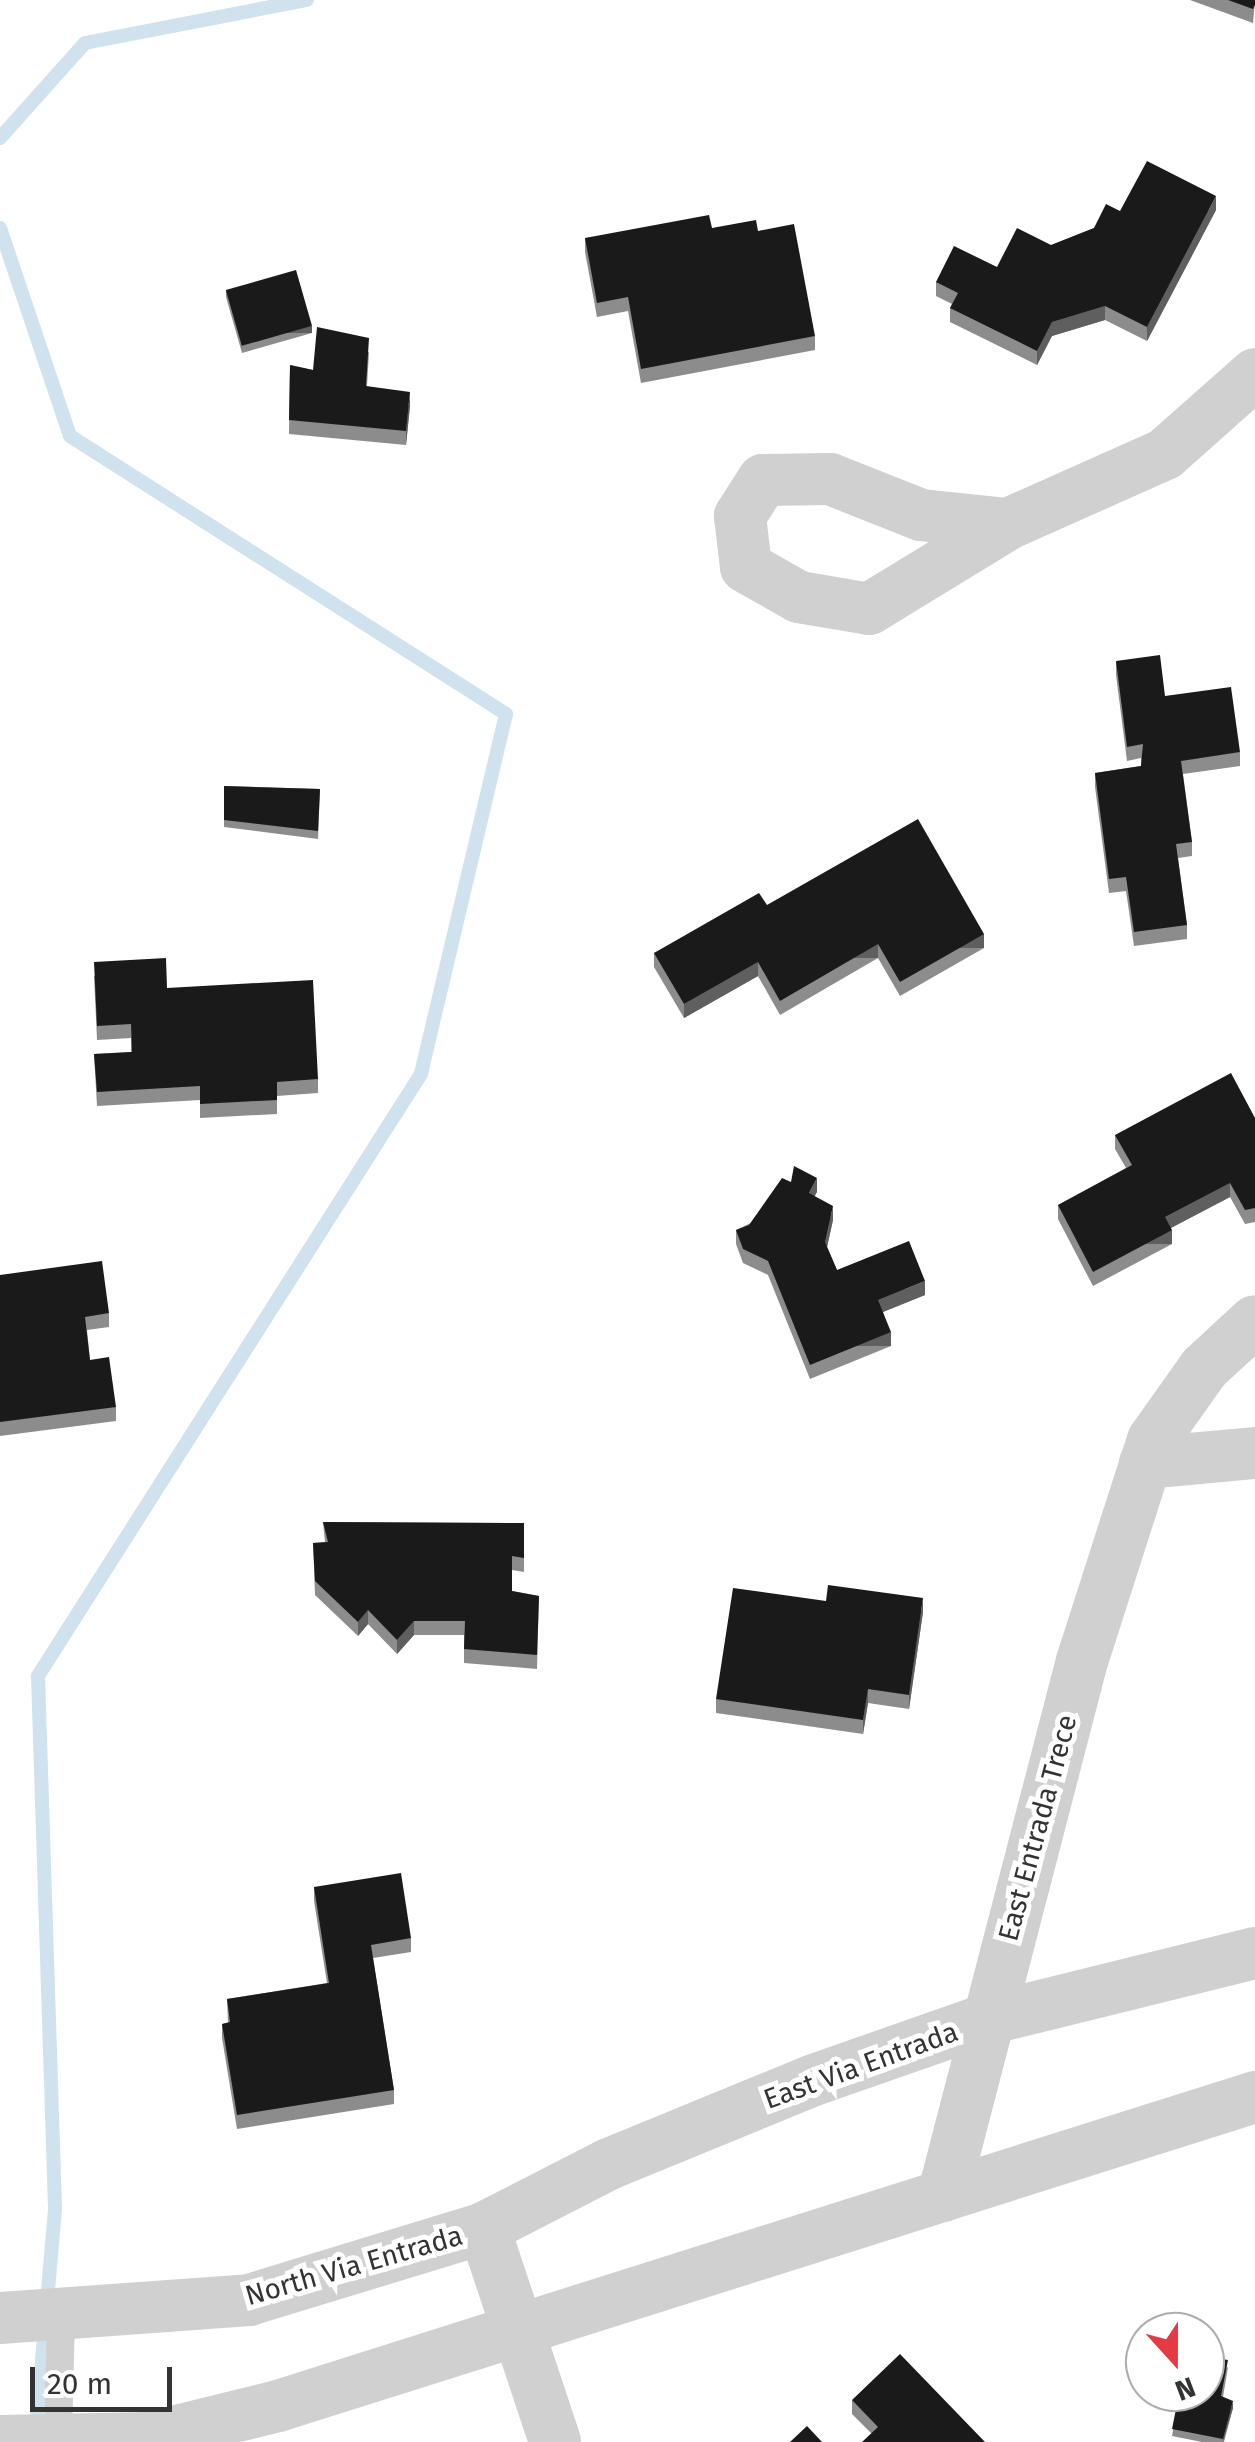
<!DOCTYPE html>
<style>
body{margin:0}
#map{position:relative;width:1255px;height:2442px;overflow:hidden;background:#fff;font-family:"Fira Sans",sans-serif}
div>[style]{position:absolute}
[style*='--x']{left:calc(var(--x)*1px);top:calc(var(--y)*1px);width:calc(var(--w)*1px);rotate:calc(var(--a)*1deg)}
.stream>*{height:14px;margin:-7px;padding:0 7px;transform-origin:7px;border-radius:7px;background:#cfe2ee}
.lane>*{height:28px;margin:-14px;padding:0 14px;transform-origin:14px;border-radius:14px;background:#d0d0d0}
.street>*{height:52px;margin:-26px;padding:0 26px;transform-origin:26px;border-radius:26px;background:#d0d0d0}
.wall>*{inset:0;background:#8c8c8c}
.shaded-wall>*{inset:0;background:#5f5f5f;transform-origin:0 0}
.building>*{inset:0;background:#1a1a1a;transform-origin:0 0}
span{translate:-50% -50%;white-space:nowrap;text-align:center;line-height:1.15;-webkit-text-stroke:10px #fff;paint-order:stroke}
.street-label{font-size:28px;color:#333}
.north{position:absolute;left:1125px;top:2312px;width:100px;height:100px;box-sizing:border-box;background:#fff;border:2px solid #adadad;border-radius:50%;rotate:159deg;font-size:28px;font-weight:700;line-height:40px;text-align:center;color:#333}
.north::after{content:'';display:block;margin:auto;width:35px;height:45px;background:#e63946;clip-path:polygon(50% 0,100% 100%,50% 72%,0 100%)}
.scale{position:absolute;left:30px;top:2367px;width:142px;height:45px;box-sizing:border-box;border:5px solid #333;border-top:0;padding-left:12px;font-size:30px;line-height:35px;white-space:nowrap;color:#333;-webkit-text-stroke:8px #fff;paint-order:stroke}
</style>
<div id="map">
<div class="stream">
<i style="--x:0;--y:138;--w:127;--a:-48.2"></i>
<i style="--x:85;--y:43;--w:226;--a:-11"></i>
<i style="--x:0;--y:228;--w:219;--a:71.4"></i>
<i style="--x:70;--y:436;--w:517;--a:32.52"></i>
<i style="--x:506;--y:714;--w:370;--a:103.3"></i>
<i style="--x:421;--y:1074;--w:714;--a:122.47"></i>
<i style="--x:38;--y:1676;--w:533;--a:88.17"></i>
<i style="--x:55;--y:2209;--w:223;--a:94.9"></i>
</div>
<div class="lane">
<i style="--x:58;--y:2439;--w:125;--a:-88.6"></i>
</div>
<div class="street">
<i style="--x:1008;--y:524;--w:87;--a:-174.1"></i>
<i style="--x:921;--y:515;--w:98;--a:-158.4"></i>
<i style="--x:830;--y:479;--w:67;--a:179.1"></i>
<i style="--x:763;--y:480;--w:43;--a:122.6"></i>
<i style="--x:740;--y:516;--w:51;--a:83.3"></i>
<i style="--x:746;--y:567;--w:61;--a:29.5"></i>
<i style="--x:799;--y:597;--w:71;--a:9.7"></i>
<i style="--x:869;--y:609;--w:163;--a:-31.4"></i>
<i style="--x:1008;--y:524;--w:172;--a:-24"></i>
<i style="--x:1165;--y:454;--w:120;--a:-41.6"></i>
<i style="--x:1145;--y:1463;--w:110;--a:-5.2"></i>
<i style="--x:943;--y:2196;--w:553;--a:-75.44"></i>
<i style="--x:1082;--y:1661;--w:232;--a:-72.2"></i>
<i style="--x:1153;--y:1440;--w:88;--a:-54.7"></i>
<i style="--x:1204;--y:1368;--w:69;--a:-42.7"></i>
<i style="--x:484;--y:2228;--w:225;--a:71.6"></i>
<i style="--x:0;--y:2318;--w:250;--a:-4.1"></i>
<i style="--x:249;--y:2300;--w:246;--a:-17"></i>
<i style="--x:484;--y:2228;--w:140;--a:-27.1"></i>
<i style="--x:609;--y:2164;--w:218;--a:-22.3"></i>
<i style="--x:811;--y:2081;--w:188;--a:-19.3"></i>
<i style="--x:988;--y:2019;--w:275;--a:-13.9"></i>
<i style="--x:0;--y:2441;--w:148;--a:-1.2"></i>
<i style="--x:148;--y:2438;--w:134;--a:-13.8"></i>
<i style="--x:278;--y:2406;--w:1025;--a:-17.55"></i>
</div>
<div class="wall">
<i style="clip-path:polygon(1190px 0,1255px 0,1253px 23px)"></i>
<i style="clip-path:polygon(1216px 210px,1147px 341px,1105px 320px,1052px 336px,1037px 365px,950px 322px,950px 308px,952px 304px,936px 296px,936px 282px,997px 267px,1094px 228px,1120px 211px)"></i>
<i style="clip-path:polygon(712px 228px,758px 231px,815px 336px,815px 350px,641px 383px,628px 311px,597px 317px,585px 252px,585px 238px)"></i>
<i style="clip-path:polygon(226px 290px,312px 333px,242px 353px,226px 297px)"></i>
<i style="clip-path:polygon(369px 352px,367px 386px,410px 406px,406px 445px,289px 434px,290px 365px,313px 370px)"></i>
<i style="clip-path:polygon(1116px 661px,1240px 752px,1240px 766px,1183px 774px,1192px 842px,1192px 856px,1178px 858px,1187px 925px,1187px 939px,1134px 946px,1126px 891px,1109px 893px,1095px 787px,1095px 773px,1141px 766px,1141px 758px,1127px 761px,1116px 675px)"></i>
<i style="clip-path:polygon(224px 786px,320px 789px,318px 839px,224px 827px)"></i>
<i style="clip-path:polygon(767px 905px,984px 948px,900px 996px,878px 958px,780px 1015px,758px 976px,684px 1018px,654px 967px,654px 953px)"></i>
<i style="clip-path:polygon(94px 976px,167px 988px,318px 1079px,318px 1093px,277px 1096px,277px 1114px,200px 1118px,200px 1100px,97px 1106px,94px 1054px,131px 1052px,131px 1038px,97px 1040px)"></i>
<i style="clip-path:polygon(1255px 1118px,1255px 1222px,1245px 1224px,1230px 1197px,1171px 1228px,1172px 1244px,1093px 1286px,1058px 1219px,1058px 1205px,1126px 1168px,1115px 1149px,1115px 1135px)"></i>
<i style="clip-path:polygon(817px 1192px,814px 1196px,833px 1220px,827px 1247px,837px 1270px,925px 1295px,883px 1312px,891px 1346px,810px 1379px,768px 1275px,743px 1263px,736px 1244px,736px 1230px)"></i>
<i style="clip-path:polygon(0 1275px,109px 1313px,109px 1327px,87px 1330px,90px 1360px,116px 1407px,116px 1421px,0 1436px)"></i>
<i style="clip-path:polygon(323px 1522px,524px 1523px,524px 1572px,512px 1570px,512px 1591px,539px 1596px,537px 1669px,464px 1663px,464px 1635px,414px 1635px,397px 1654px,368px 1624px,358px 1636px,315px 1595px,313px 1543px,325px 1542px)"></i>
<i style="clip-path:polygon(826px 1601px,923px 1612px,909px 1709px,868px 1703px,863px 1734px,716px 1713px,716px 1699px)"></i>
<i style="clip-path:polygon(314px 1887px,411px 1938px,411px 1952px,373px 1958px,394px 2090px,394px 2104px,237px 2129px,222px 2038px,222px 2024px,228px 2023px,227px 1999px,327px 1983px,314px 1901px)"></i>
<i style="clip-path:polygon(1228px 2367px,1223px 2397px,1233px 2408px,1224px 2442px,1202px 2442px,1172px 2436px,1177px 2406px,1165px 2403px,1165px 2395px)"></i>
<i style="clip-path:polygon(852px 2400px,985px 2442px,871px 2433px,852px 2414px)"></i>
</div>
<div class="shaded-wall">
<i style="clip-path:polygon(1216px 196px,1216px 210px,1147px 341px,1147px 327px)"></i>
<i style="clip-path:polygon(1105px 306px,1105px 320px,1052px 336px,1037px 365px,1037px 351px,1052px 322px)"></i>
<i style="left:312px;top:326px;width:7px;height:73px;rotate:90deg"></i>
<i style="clip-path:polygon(410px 392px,410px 406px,406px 445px,406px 431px)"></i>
<i style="left:984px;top:934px;width:14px;height:97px;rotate:90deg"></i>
<i style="left:878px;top:944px;width:14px;height:113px;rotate:90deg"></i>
<i style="clip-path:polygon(758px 962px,758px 976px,684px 1018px,684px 1004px)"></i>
<i style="clip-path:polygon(817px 1178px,817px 1192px,809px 1207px,809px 1193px)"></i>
<i style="clip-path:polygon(1230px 1183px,1230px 1197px,1165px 1231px,1165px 1217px)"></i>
<i style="clip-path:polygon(833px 1206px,833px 1220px,825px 1256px,825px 1242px)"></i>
<i style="left:1172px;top:1230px;width:14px;height:89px;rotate:90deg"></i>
<i style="clip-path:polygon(925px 1281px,925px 1295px,878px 1314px,878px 1300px)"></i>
<i style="left:891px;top:1332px;width:14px;height:87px;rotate:90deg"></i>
<i style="clip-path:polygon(923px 1598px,923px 1612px,909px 1709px,909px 1695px)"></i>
<i style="clip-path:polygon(368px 1610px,368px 1624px,358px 1636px,358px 1622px)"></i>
<i style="clip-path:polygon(414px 1621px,414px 1635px,397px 1654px,397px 1640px)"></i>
<i style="clip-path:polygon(868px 1689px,868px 1703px,863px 1734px,863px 1720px)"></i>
<i style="clip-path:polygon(1233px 2401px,1233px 2408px,1223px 2442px,1223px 2439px)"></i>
</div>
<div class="building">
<i style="clip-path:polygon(1228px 0,1255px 0,1255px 5px,1253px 9px)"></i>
<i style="clip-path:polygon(1147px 161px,1216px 196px,1147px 327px,1105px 306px,1052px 322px,1037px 351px,950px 308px,958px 293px,936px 282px,954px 246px,997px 267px,1017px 228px,1051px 245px,1094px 228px,1106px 204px,1120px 211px)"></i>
<i style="clip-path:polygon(709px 215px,712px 228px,756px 220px,758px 231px,794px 224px,815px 336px,641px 369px,628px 297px,597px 303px,585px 238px)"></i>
<i style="left:296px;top:270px;width:58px;height:73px;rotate:74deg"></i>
<i style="clip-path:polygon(317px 327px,369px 338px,366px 386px,410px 392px,406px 431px,289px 420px,290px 365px,313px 370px)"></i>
<i style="clip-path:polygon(1160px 655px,1165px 696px,1231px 687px,1240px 752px,1181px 761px,1192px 842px,1176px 844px,1187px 925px,1134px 932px,1126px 877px,1109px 879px,1095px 773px,1141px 766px,1143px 744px,1127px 747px,1116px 661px)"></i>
<i style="clip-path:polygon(224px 786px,320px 789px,318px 831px,224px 820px)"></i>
<i style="clip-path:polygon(918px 819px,984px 934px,900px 982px,878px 944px,780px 1001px,758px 962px,684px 1004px,654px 953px,759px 893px,767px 905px)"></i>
<i style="clip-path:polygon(166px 958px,167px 988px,313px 980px,318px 1079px,277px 1082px,277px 1100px,200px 1104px,200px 1086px,97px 1092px,94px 1054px,132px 1052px,131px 1024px,97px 1026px,94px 962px)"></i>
<i style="clip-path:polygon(1231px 1073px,1255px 1118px,1255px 1208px,1245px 1210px,1230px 1183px,1165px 1217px,1172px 1230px,1093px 1272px,1058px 1205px,1132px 1165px,1115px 1135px)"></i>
<i style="clip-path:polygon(794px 1166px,817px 1178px,809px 1193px,833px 1206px,825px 1242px,837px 1270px,909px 1241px,925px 1281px,878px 1300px,891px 1332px,810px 1365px,768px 1261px,743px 1249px,736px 1230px,749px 1225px,782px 1178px,791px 1182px)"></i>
<i style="clip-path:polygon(102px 1261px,109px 1313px,85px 1317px,90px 1360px,109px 1357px,116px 1407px,0 1422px,0 1275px)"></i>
<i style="clip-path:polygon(323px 1522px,524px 1523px,524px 1558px,512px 1556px,512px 1591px,539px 1596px,537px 1655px,464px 1649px,465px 1621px,414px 1621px,397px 1640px,368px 1610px,358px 1622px,315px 1581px,313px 1543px,328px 1542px)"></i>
<i style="clip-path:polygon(828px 1585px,923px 1598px,909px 1695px,868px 1689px,863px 1720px,716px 1699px,733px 1588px,826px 1601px)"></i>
<i style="clip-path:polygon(401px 1873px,411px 1938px,371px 1945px,394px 2090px,237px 2115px,222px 2024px,230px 2022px,227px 1999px,329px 1983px,314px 1887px)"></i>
<i style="clip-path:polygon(900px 2354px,985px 2442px,862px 2442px,878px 2427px,852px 2400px)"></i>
<i style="clip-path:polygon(1205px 2356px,1228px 2360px,1221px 2396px,1233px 2401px,1223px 2439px,1172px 2429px,1178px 2399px,1165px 2395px,1166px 2392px,1205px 2392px)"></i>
<i style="clip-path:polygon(807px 2426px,822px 2442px,790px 2442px)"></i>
</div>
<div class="street-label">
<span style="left:1038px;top:1828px;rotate:-75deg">East Entrada Trece</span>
<span style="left:861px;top:2066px;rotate:-20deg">East Via Entrada</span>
<span style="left:354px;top:2266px;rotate:-16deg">North Via Entrada</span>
</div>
<div class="north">N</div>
<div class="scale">20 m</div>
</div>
